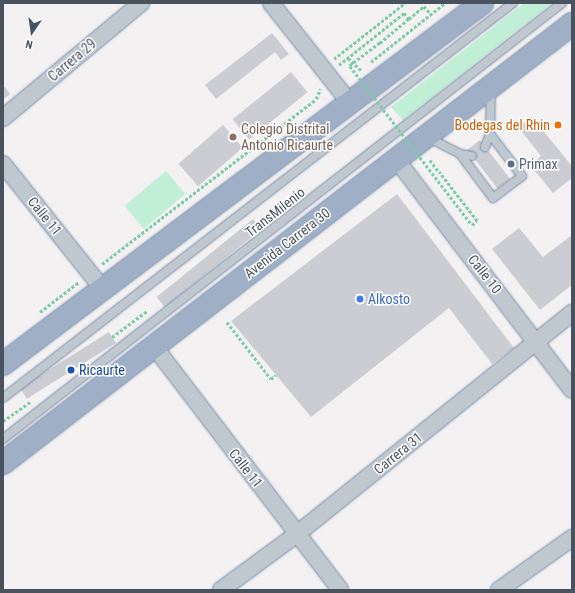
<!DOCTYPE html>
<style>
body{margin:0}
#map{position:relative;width:575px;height:593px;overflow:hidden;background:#f3f1f1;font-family:"Roboto Condensed",sans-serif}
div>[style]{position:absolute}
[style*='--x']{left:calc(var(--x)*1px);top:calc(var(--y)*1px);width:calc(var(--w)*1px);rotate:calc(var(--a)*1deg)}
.green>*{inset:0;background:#c1efd5;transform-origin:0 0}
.building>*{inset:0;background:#cbcdd3;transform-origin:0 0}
.path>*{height:2.5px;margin-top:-1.25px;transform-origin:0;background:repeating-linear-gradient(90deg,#7acca8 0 3px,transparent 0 5px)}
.roads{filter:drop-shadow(0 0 1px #758baa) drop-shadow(0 0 1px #758baa)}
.service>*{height:8px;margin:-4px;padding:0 4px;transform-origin:4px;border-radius:4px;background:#bfc7cf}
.minor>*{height:16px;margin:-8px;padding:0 8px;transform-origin:8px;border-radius:8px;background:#bfc7cf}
.trunk>*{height:22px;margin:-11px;padding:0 11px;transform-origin:11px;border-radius:11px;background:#9eafc6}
.path-bridge>*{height:2.5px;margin-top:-1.25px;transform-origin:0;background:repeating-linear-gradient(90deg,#7acca8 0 3px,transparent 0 5px)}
.dots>*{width:11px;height:11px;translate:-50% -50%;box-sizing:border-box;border:2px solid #fff;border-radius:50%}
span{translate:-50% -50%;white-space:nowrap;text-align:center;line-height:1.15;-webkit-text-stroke:3px #fff;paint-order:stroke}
.street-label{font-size:14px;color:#49535e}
.food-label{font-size:14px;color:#c56008}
.right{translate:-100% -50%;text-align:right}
.education-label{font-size:14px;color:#785e54}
.left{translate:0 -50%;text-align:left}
.service-label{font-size:14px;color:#4e5e75}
.shop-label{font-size:14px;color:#366cbe}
.transit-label{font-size:14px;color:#164399}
.frame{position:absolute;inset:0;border:4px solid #49535e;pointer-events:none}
.north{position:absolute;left:12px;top:12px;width:40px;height:40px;-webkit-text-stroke:3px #fff;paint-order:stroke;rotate:193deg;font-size:11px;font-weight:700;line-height:16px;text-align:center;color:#49535e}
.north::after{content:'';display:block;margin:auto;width:14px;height:18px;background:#49535e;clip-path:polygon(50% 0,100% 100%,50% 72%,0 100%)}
</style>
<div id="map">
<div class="green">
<i style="clip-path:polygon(524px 3px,552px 3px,403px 120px,391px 107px)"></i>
<i style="left:166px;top:171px;width:30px;height:54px;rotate:50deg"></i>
</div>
<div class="building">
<i style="clip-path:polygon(272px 33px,289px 54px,281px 60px,275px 52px,216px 99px,205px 85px)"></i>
<i style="left:291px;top:72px;width:26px;height:75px;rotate:51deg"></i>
<i style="clip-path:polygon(5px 87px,10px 94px,3px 100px,3px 88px)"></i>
<i style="clip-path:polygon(532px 117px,572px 166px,572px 178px,553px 193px,530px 165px,541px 156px,518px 127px)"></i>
<i style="left:223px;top:125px;width:30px;height:59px;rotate:49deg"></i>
<i style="left:480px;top:140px;width:49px;height:16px;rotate:52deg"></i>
<i style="clip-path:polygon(397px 194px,514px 348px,492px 364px,449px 308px,311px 417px,231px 321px)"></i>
<i style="left:253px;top:219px;width:13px;height:124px;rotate:51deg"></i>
<i style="clip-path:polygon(519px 228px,543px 257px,572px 235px,572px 285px,540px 310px,492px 249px)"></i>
<i style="left:109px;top:332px;width:13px;height:105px;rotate:58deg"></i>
</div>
<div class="path">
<i style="--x:409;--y:19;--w:20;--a:-41"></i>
<i style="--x:424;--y:6;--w:11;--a:49"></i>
<i style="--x:348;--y:58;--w:18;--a:43"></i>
<i style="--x:334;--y:59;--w:90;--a:-38.3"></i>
<i style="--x:371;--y:62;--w:95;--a:-38.6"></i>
<i style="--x:339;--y:65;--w:83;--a:-38.7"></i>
<i style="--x:404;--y:13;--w:8;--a:50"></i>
<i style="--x:409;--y:19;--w:38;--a:140"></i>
<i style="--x:430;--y:160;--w:15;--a:53"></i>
<i style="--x:257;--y:224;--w:26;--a:-36"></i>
<i style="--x:102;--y:264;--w:270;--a:-37.6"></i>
<i style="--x:316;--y:99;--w:11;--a:-68"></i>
<i style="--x:40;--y:312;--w:49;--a:-37.6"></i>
<i style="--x:227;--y:322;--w:72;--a:52.3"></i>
<i style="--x:271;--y:379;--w:6;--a:-39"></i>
<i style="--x:112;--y:337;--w:44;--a:-36.6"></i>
<i style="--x:3;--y:421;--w:33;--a:-35"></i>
</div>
<div class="roads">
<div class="service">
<i style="--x:427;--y:137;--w:37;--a:27"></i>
<i style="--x:460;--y:154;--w:55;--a:53.1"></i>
<i style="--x:493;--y:198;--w:36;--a:-37"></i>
<i style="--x:522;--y:176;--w:53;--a:-127.3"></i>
<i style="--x:490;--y:134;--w:43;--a:-88.7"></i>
<i style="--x:485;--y:147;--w:14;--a:-69"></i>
<i style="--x:460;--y:154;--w:12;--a:9"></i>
<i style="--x:3;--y:398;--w:645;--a:-37.76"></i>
<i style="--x:3;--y:439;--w:709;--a:-37.95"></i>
</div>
<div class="minor">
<i style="--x:271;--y:3;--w:127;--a:51.7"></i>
<i style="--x:3;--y:118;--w:180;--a:-39.8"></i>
<i style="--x:396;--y:159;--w:290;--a:52.7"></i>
<i style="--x:3;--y:164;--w:159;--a:51.4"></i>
<i style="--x:153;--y:345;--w:308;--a:52.6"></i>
<i style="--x:221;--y:590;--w:94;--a:-36.4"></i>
<i style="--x:297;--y:534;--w:353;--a:-38.8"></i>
<i style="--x:499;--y:590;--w:90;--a:-35.5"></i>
</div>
<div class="trunk">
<i style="--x:3;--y:364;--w:600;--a:-37"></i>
<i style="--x:3;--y:463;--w:719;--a:-37.65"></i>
</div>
</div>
<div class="path-bridge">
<i style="--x:380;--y:43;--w:38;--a:143"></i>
<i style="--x:350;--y:66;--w:200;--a:52.5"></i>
<i style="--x:472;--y:225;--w:6;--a:-39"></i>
<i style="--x:477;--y:221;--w:62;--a:-127.8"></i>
</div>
<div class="dots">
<i style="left:558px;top:125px;background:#e8710a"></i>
<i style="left:233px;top:137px;background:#8d6e63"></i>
<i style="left:511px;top:164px;background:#5c6f8a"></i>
<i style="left:360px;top:299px;background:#3f7fe0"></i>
<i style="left:71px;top:370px;background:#1a4fb4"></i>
</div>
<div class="street-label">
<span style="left:72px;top:60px;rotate:-40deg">Carrera 29</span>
<span style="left:275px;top:212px;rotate:-38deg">TransMilenio</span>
<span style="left:45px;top:216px;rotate:51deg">Calle 11</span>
<span style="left:287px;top:243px;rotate:-38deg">Avenida Carrera 30</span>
<span style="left:485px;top:274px;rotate:52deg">Calle 10</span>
<span style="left:398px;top:453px;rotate:-39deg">Carrera 31</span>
<span style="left:246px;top:468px;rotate:52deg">Calle 11</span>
</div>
<div class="food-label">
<span class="right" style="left:550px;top:125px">Bodegas del Rhin</span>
</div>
<div class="education-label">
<span class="left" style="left:241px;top:137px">Colegio Distrital<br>Antonio Ricaurte</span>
</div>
<div class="service-label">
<span class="left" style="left:519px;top:164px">Primax</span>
</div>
<div class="shop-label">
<span class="left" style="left:368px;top:299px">Alkosto</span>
</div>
<div class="transit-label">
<span class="left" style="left:79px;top:370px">Ricaurte</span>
</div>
<div class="frame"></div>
<div class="north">N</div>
</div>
